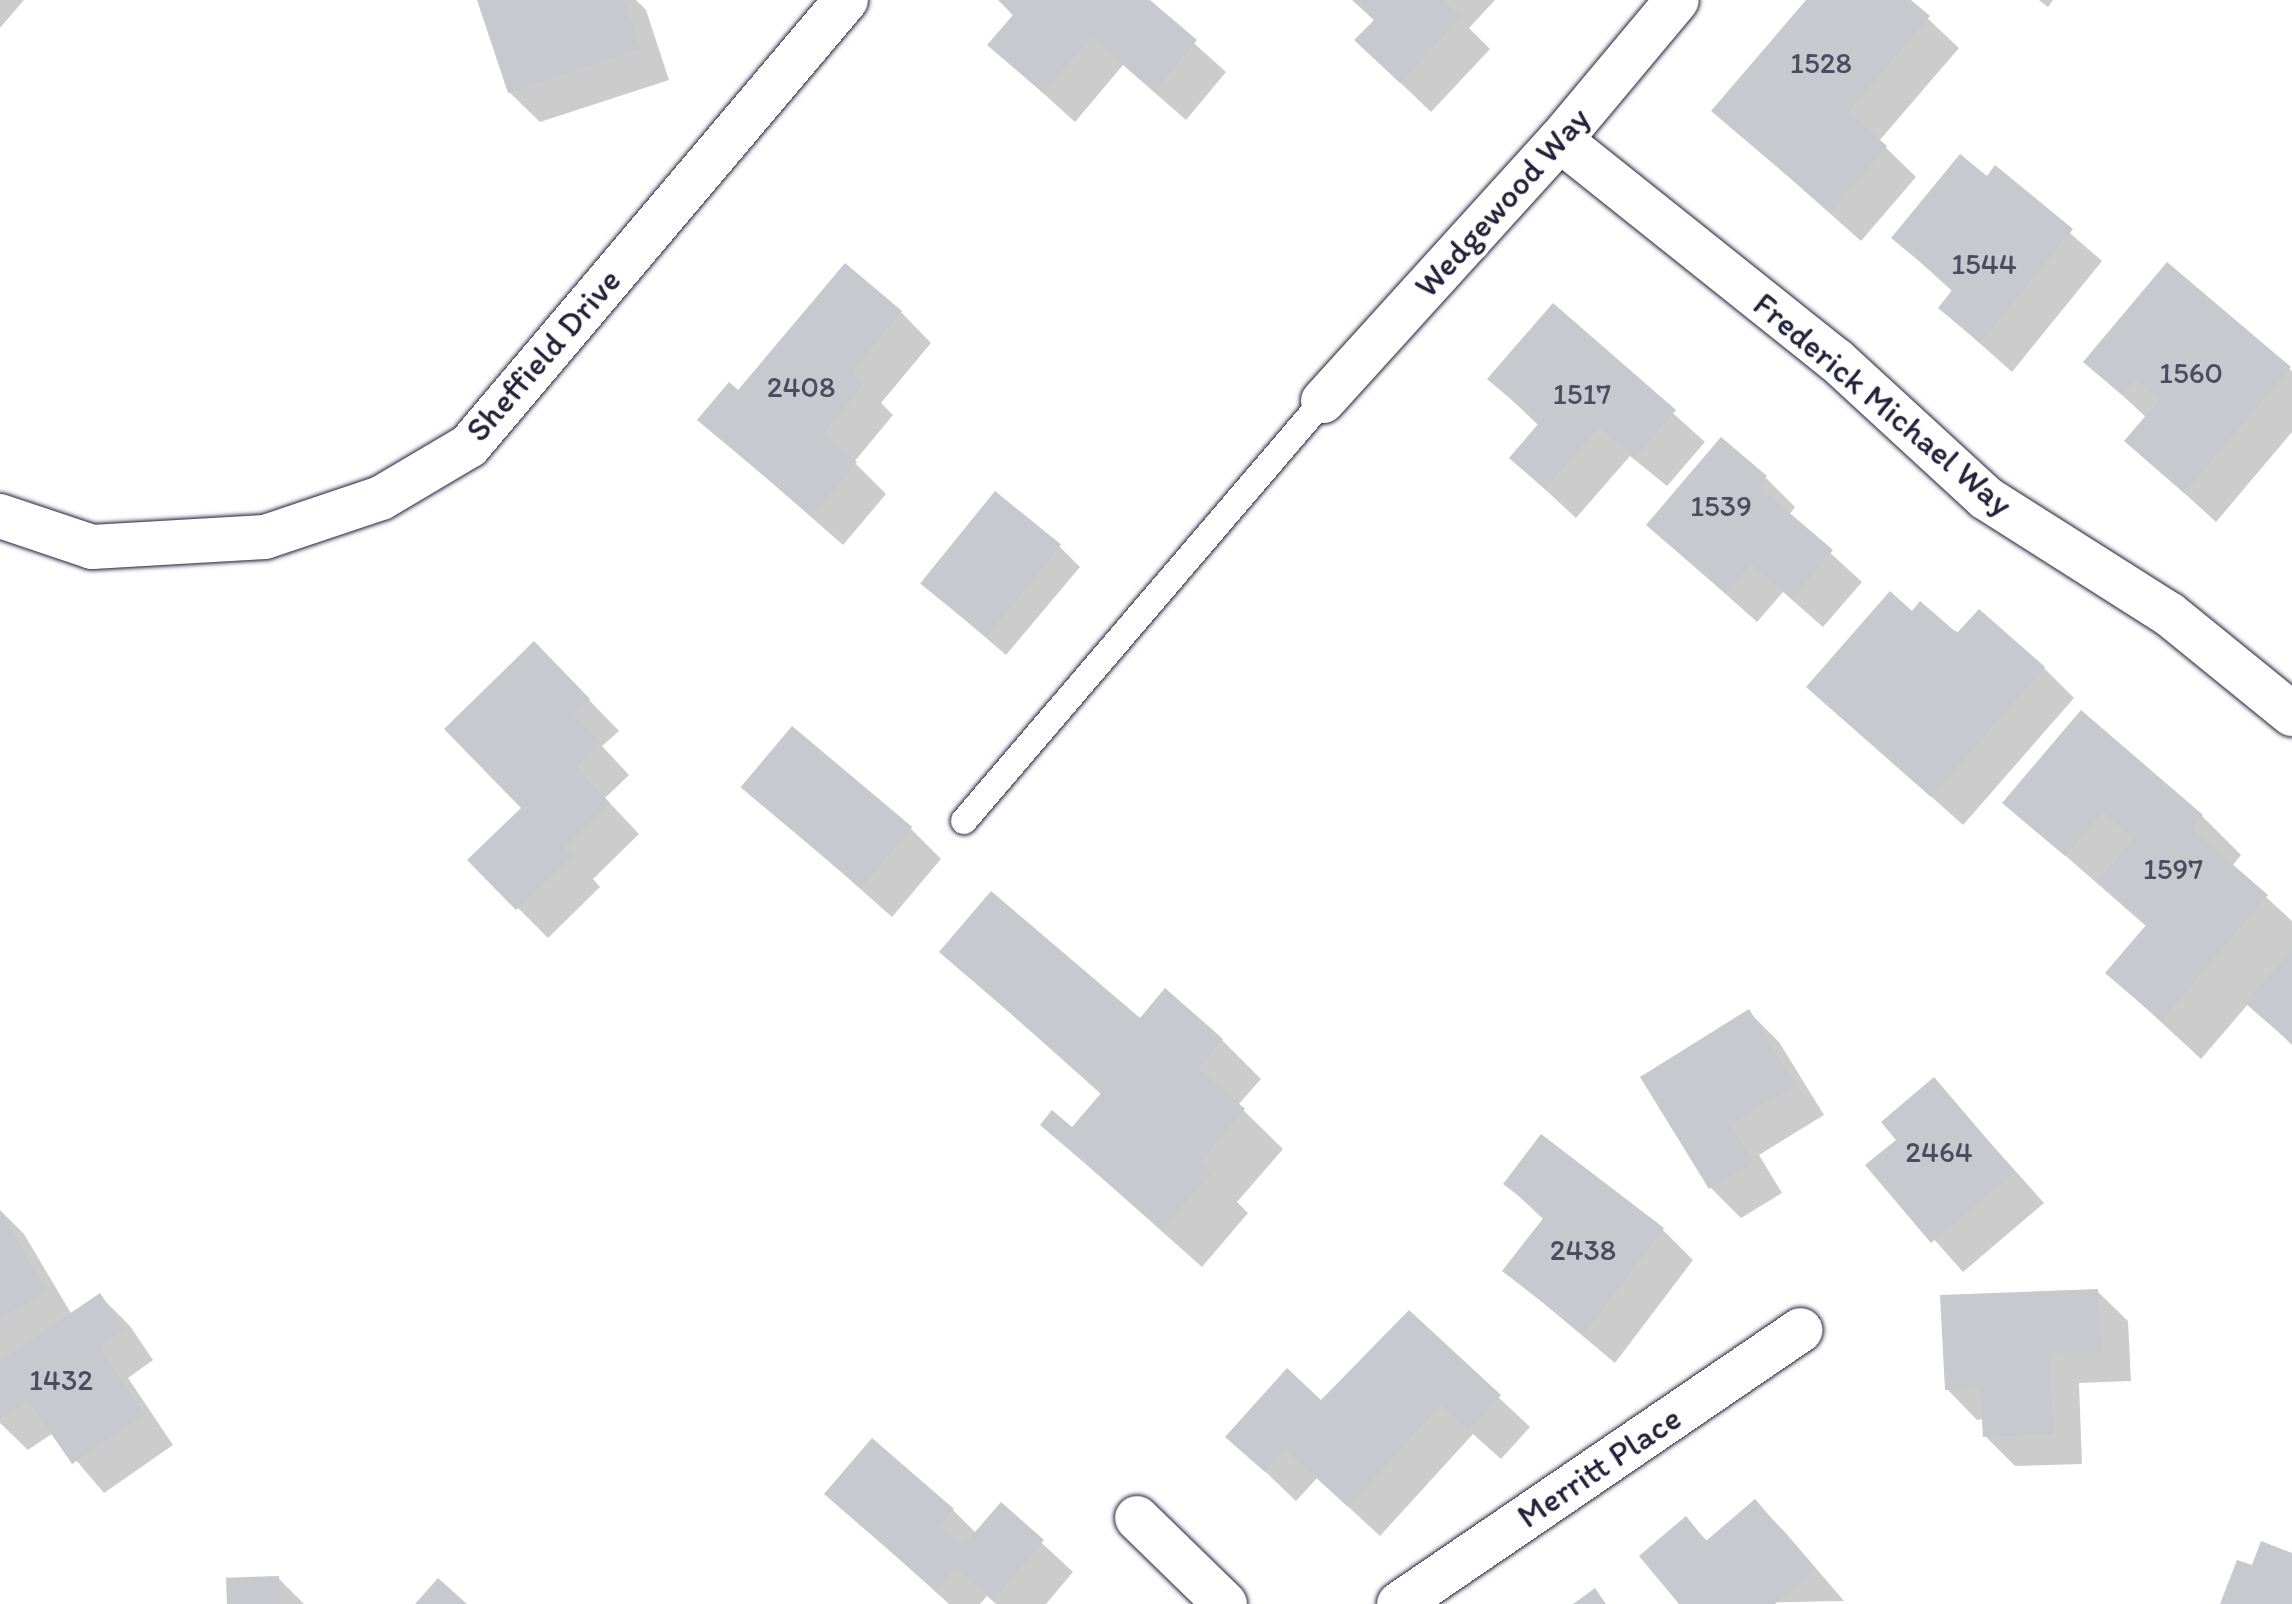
<!DOCTYPE html>
<style>
body{margin:0}
#map{position:relative;width:2292px;height:1604px;overflow:hidden;background:#fff;font-family:Itim,sans-serif}
div>[style]{position:absolute}
[style*='--x']{left:calc(var(--x)*1px);top:calc(var(--y)*1px);width:calc(var(--w)*1px);rotate:calc(var(--a)*1deg)}
.shadow>*{inset:0;background:#0003}
.building>*{inset:0;background:#c8c8cf;transform-origin:0 0}
.roads{filter:drop-shadow(0 0 2px #22223b) drop-shadow(0 0 2px #22223b)}
.lane>*{height:26px;margin:-13px;padding:0 13px;transform-origin:13px;border-radius:13px;background:#fff}
.street>*{height:44px;margin:-22px;padding:0 22px;transform-origin:22px;border-radius:22px;background:#fff}
span{translate:-50% -50%;white-space:nowrap;text-align:center;line-height:1.15;-webkit-text-stroke:7px #fff;paint-order:stroke}
.number-label{font-size:30px;color:#4c4c60}
.number-label span{-webkit-text-stroke-width:0}
.street-label{font-size:34px;color:#22223b}
</style>
<div id="map">
<div class="shadow">
<i style="clip-path:polygon(0 0,24px 0,0 28px)"></i>
<i style="clip-path:polygon(479px 0,636px 0,646px 10px,669px 80px,540px 122px,509px 92px)"></i>
<i style="clip-path:polygon(1001px 0,1146px 0,1226px 72px,1186px 120px,1123px 65px,1075px 122px,990px 45px,1014px 17px)"></i>
<i style="clip-path:polygon(1354px 0,1495px 0,1469px 28px,1490px 49px,1431px 112px,1387px 70px,1375px 21px)"></i>
<i style="clip-path:polygon(1809px 0,1908px 0,1959px 48px,1879px 141px,1916px 177px,1861px 241px,1714px 111px)"></i>
<i style="clip-path:polygon(2039px 0,2053px 0,2048px 7px)"></i>
<i style="clip-path:polygon(1995px 168px,2102px 261px,2012px 372px,1940px 308px,1953px 292px,1894px 238px,1987px 179px)"></i>
<i style="clip-path:polygon(2167px 265px,2292px 371px,2292px 432px,2216px 522px,2127px 441px,2147px 418px,2085px 361px)"></i>
<i style="clip-path:polygon(1554px 306px,1705px 442px,1667px 486px,1630px 456px,1576px 518px,1511px 458px,1539px 426px,1490px 379px)"></i>
<i style="clip-path:polygon(901px 312px,931px 343px,881px 403px,893px 415px,854px 462px,886px 494px,843px 545px,700px 420px,739px 393px)"></i>
<i style="clip-path:polygon(1765px 477px,1795px 507px,1789px 515px,1862px 582px,1823px 627px,1783px 592px,1757px 622px,1648px 525px)"></i>
<i style="clip-path:polygon(1059px 546px,1080px 567px,1006px 655px,922px 583px)"></i>
<i style="clip-path:polygon(1912px 613px,2044px 668px,2074px 698px,1963px 825px,1809px 687px)"></i>
<i style="clip-path:polygon(564px 674px,619px 731px,602px 746px,629px 775px,605px 798px,639px 834px,593px 879px,600px 887px,548px 938px,470px 860px,524px 808px)"></i>
<i style="clip-path:polygon(2081px 713px,2202px 816px,2241px 855px,2232px 866px,2292px 921px,2292px 1045px,2249px 1003px,2201px 1059px,2108px 973px,2147px 927px,2005px 803px)"></i>
<i style="clip-path:polygon(744px 786px,911px 829px,941px 859px,892px 917px)"></i>
<i style="clip-path:polygon(942px 952px,1140px 1021px,1222px 1040px,1261px 1079px,1238px 1105px,1283px 1149px,1237px 1202px,1248px 1213px,1202px 1267px,1042px 1125px,1072px 1130px,1102px 1095px)"></i>
<i style="clip-path:polygon(1749px 1012px,1779px 1042px,1824px 1115px,1759px 1155px,1782px 1193px,1741px 1218px,1711px 1188px,1642px 1077px)"></i>
<i style="clip-path:polygon(1934px 1080px,2044px 1203px,1963px 1272px,1868px 1165px,1899px 1140px)"></i>
<i style="clip-path:polygon(1541px 1137px,1663px 1230px,1693px 1260px,1615px 1363px,1505px 1271px,1544px 1220px,1505px 1183px)"></i>
<i style="clip-path:polygon(0 1210px,24px 1234px,72px 1315px,100px 1296px,130px 1326px,153px 1360px,128px 1378px,173px 1445px,104px 1493px,53px 1433px,28px 1450px,0 1423px)"></i>
<i style="clip-path:polygon(2097px 1291px,2128px 1321px,2131px 1381px,2079px 1383px,2082px 1464px,2015px 1466px,1985px 1436px,1984px 1419px,1977px 1420px,1947px 1389px)"></i>
<i style="clip-path:polygon(1409px 1313px,1530px 1427px,1501px 1459px,1473px 1434px,1380px 1536px,1317px 1478px,1296px 1501px,1228px 1436px,1322px 1403px)"></i>
<i style="clip-path:polygon(827px 1494px,953px 1510px,976px 1533px,1001px 1505px,1073px 1572px,1046px 1604px,996px 1604px,987px 1596px,980px 1604px,949px 1604px)"></i>
<i style="clip-path:polygon(1755px 1502px,1785px 1532px,1844px 1601px,1682px 1604px,1686px 1519px,1708px 1542px)"></i>
<i style="clip-path:polygon(278px 1578px,304px 1604px,229px 1604px)"></i>
</div>
<div class="building">
<i style="clip-path:polygon(477px 0,624px 0,640px 49px,508px 93px)"></i>
<i style="clip-path:polygon(998px 0,1150px 0,1197px 40px,1155px 91px,1091px 37px,1043px 93px,987px 45px,1013px 15px)"></i>
<i style="clip-path:polygon(1352px 0,1442px 0,1461px 17px,1400px 83px,1354px 40px,1374px 20px)"></i>
<i style="clip-path:polygon(1806px 0,1911px 0,1930px 16px,1848px 112px,1887px 146px,1830px 212px,1711px 111px)"></i>
<i style="clip-path:polygon(1960px 154px,1987px 176px,1995px 165px,2073px 229px,1980px 343px,1938px 308px,1953px 289px,1891px 238px)"></i>
<i style="clip-path:polygon(2167px 262px,2291px 367px,2184px 493px,2124px 441px,2160px 399px,2135px 379px,2122px 395px,2083px 362px)"></i>
<i style="clip-path:polygon(845px 263px,902px 311px,851px 373px,864px 384px,823px 434px,857px 462px,812px 516px,697px 420px,729px 382px,738px 390px)"></i>
<i style="clip-path:polygon(1553px 303px,1676px 410px,1635px 457px,1599px 427px,1545px 489px,1509px 458px,1539px 423px,1487px 379px)"></i>
<i style="clip-path:polygon(1721px 437px,1767px 476px,1758px 486px,1833px 550px,1792px 599px,1751px 564px,1726px 594px,1646px 525px)"></i>
<i style="left:995px;top:491px;width:85px;height:119px;rotate:39deg"></i>
<i style="clip-path:polygon(1890px 591px,1912px 611px,1920px 601px,1957px 633px,1979px 609px,2045px 667px,1931px 797px,1806px 687px)"></i>
<i style="clip-path:polygon(534px 641px,590px 699px,573px 715px,601px 743px,576px 767px,610px 803px,564px 848px,572px 856px,516px 910px,467px 860px,521px 808px,444px 729px)"></i>
<i style="clip-path:polygon(2081px 710px,2203px 815px,2192px 829px,2268px 895px,2161px 1021px,2105px 973px,2147px 924px,2097px 881px,2134px 839px,2103px 812px,2065px 856px,2002px 803px)"></i>
<i style="left:792px;top:726px;width:157px;height:80px;rotate:40deg"></i>
<i style="clip-path:polygon(991px 891px,1140px 1018px,1165px 988px,1223px 1039px,1198px 1068px,1245px 1109px,1199px 1163px,1211px 1173px,1162px 1229px,1040px 1125px,1052px 1110px,1072px 1127px,1102px 1092px,939px 952px)"></i>
<i style="clip-path:polygon(2292px 950px,2292px 1044px,2245px 1003px)"></i>
<i style="clip-path:polygon(1749px 1009px,1795px 1084px,1730px 1125px,1754px 1162px,1709px 1189px,1640px 1077px)"></i>
<i style="clip-path:polygon(1934px 1077px,2015px 1172px,1931px 1243px,1865px 1165px,1896px 1140px,1881px 1122px)"></i>
<i style="clip-path:polygon(1541px 1134px,1664px 1228px,1584px 1334px,1502px 1271px,1545px 1216px,1503px 1184px)"></i>
<i style="clip-path:polygon(0 1211px,47px 1291px,0 1319px)"></i>
<i style="clip-path:polygon(2098px 1289px,2101px 1351px,2050px 1353px,2053px 1434px,1983px 1437px,1980px 1389px,1945px 1390px,1940px 1295px)"></i>
<i style="clip-path:polygon(100px 1293px,124px 1329px,99px 1347px,145px 1414px,72px 1464px,28px 1400px,0 1419px,0 1361px)"></i>
<i style="clip-path:polygon(1409px 1310px,1501px 1395px,1469px 1430px,1441px 1405px,1348px 1507px,1285px 1449px,1265px 1472px,1225px 1437px,1287px 1368px,1321px 1400px)"></i>
<i style="clip-path:polygon(872px 1438px,954px 1509px,939px 1526px,963px 1546px,1001px 1502px,1044px 1540px,994px 1600px,956px 1567px,936px 1591px,824px 1494px)"></i>
<i style="clip-path:polygon(1755px 1499px,1816px 1570px,1775px 1604px,1679px 1604px,1639px 1556px,1686px 1516px,1706px 1541px)"></i>
<i style="clip-path:polygon(2261px 1541px,2292px 1553px,2292px 1604px,2220px 1604px,2237px 1560px,2252px 1565px)"></i>
<i style="left:279px;top:1576px;width:28px;height:53px;rotate:88deg"></i>
<i style="clip-path:polygon(438px 1578px,467px 1604px,415px 1604px)"></i>
<i style="clip-path:polygon(1595px 1588px,1606px 1604px,1573px 1604px)"></i>
</div>
<div class="roads">
<div class="lane">
<i style="--x:964;--y:821;--w:553;--a:-49.48"></i>
</div>
<div class="street">
<i style="--x:1560;--y:140;--w:353;--a:38.6"></i>
<i style="--x:1836;--y:360;--w:204;--a:42.6"></i>
<i style="--x:1986;--y:498;--w:217;--a:32.4"></i>
<i style="--x:2169;--y:614;--w:159;--a:39.1"></i>
<i style="--x:1323;--y:401;--w:353;--a:-47.8"></i>
<i style="--x:1560;--y:140;--w:182;--a:-50.1"></i>
<i style="--x:0;--y:516;--w:97;--a:18.6"></i>
<i style="--x:92;--y:547;--w:173;--a:-3.3"></i>
<i style="--x:265;--y:537;--w:122;--a:-18.6"></i>
<i style="--x:381;--y:498;--w:102;--a:-30.6"></i>
<i style="--x:469;--y:446;--w:584;--a:-49.79"></i>
<i style="--x:1137;--y:1518;--w:123;--a:44.3"></i>
<i style="--x:1399;--y:1604;--w:486;--a:-34.3"></i>
</div>
</div>
<div class="number-label">
<span style="left:1821px;top:63px">1528</span>
<span style="left:1984px;top:264px">1544</span>
<span style="left:2191px;top:373px">1560</span>
<span style="left:801px;top:387px">2408</span>
<span style="left:1582px;top:394px">1517</span>
<span style="left:1721px;top:506px">1539</span>
<span style="left:2173px;top:869px">1597</span>
<span style="left:1939px;top:1152px">2464</span>
<span style="left:1583px;top:1250px">2438</span>
<span style="left:61px;top:1380px">1432</span>
</div>
<div class="street-label">
<span style="left:1502px;top:202px;rotate:-48deg">Wedgewood Way</span>
<span style="left:543px;top:355px;rotate:-49deg">Sheffield Drive</span>
<span style="left:1883px;top:404px;rotate:40deg">Frederick Michael Way</span>
<span style="left:1599px;top:1467px;rotate:-34deg">Merritt Place</span>
</div>
</div>
